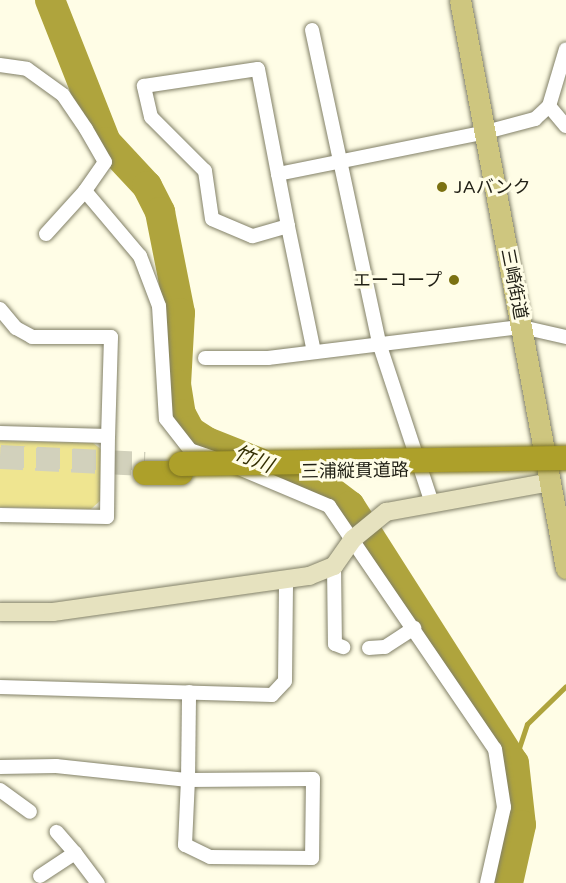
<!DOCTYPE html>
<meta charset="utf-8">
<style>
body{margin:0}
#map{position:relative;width:566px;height:883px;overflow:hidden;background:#fffde6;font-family:"Varela Round","Noto Sans JP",sans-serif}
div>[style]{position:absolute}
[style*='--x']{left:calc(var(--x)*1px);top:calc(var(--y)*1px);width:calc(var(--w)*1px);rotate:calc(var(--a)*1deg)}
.green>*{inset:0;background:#efe590}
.stream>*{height:5px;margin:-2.5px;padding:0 2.5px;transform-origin:2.5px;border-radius:2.5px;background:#afa43d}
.river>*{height:30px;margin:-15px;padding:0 15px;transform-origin:15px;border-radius:15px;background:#afa43d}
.highway-tunnel>*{height:24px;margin-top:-12px;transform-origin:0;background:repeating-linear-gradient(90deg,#d2d1bc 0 24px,transparent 0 36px)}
.roads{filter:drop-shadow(0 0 2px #828067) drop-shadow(0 0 2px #828067)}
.street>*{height:14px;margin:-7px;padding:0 7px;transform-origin:7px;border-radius:7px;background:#fff}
.secondary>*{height:18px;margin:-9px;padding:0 9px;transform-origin:9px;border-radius:9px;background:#e6e2bf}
.primary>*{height:21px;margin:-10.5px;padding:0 10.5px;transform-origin:10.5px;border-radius:10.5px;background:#cec67f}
.highway>*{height:24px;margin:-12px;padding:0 12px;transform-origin:12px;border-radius:12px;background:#ada02a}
.bridges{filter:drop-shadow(0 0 2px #7c7323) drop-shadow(0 0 2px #7c7323)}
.highway-bridge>*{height:24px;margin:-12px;padding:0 12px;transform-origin:12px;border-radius:12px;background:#ada02a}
.dots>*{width:16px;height:16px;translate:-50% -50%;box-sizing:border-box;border:3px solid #fffde6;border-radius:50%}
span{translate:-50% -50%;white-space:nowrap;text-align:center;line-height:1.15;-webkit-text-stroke:6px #fffde6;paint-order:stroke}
.poi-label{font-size:18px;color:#201f15}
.left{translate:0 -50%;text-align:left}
.right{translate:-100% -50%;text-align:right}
.street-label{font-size:18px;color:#201f15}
.water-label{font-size:20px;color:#342f02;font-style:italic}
</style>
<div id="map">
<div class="green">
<i style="clip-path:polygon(0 441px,93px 443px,101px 449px,101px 500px,91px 509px,0 507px)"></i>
</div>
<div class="stream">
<i style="--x:514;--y:763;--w:41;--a:-71.6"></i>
<i style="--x:527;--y:724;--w:54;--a:-44.3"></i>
</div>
<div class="river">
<i style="--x:50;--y:0;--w:153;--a:68.5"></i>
<i style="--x:106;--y:142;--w:60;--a:47"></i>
<i style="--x:147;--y:186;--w:29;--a:63"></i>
<i style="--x:160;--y:212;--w:103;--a:78.8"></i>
<i style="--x:180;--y:313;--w:71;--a:93.2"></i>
<i style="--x:176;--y:384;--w:30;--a:81"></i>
<i style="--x:181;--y:414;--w:19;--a:62"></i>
<i style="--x:190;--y:431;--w:20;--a:33"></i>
<i style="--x:207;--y:442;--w:131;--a:21.5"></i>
<i style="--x:329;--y:490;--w:26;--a:37"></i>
<i style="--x:350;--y:506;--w:305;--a:57.5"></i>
<i style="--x:514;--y:763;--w:62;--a:83.6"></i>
<i style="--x:521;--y:825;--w:59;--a:102.6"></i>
</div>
<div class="highway-tunnel">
<i style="--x:0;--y:457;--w:145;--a:2.8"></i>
</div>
<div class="roads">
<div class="street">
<i style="--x:312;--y:30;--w:323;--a:77.9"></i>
<i style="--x:380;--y:346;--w:162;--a:71.7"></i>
<i style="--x:0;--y:65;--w:27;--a:8"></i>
<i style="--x:27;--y:69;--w:44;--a:35.8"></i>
<i style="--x:63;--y:95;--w:41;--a:55.9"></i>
<i style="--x:86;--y:129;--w:38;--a:60"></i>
<i style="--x:105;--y:162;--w:35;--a:125"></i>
<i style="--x:549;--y:106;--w:59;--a:-73.4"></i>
<i style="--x:278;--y:174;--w:53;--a:79.1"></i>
<i style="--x:46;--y:234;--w:58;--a:-47.8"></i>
<i style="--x:85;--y:191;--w:85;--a:49.8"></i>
<i style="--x:140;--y:256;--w:53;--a:69.2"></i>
<i style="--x:159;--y:306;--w:113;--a:86.5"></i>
<i style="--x:166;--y:419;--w:39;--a:52"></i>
<i style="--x:190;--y:450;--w:24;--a:19"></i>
<i style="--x:0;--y:309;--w:25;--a:50"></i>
<i style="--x:16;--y:328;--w:18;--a:29"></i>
<i style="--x:32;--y:337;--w:79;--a:0"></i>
<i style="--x:111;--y:337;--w:99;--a:91.7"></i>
<i style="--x:314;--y:352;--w:129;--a:-101.7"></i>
<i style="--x:288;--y:226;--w:37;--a:164"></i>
<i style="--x:252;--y:236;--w:43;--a:-157"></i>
<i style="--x:212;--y:219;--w:49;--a:-98.3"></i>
<i style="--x:205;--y:171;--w:76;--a:-135"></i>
<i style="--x:151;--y:117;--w:32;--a:-103"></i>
<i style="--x:144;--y:86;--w:115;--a:-8.5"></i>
<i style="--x:258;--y:69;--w:107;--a:79.2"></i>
<i style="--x:278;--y:174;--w:212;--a:-11.4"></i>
<i style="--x:486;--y:132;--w:51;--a:-14.9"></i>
<i style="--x:535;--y:119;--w:19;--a:-43"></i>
<i style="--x:549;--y:106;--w:26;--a:50"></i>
<i style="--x:205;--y:358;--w:63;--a:0"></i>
<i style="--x:268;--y:358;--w:256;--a:-7"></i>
<i style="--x:522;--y:327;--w:45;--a:12.8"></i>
<i style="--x:0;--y:433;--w:108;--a:1.6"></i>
<i style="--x:108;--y:436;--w:81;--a:90.7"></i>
<i style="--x:107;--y:517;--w:107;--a:-178.9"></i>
<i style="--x:239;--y:468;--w:98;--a:22.9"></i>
<i style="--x:329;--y:506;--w:294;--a:55.7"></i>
<i style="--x:495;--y:749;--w:59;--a:81.2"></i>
<i style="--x:504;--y:807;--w:78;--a:102.6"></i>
<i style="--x:334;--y:566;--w:78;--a:89.3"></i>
<i style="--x:335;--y:644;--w:9;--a:21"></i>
<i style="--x:369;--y:648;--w:16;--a:-4"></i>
<i style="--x:385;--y:647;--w:35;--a:-33"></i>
<i style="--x:0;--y:687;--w:272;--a:1.7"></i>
<i style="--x:272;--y:695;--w:19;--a:-47"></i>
<i style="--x:285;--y:681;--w:101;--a:-89.4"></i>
<i style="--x:0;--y:767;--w:56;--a:-1"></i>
<i style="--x:56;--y:766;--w:133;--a:6.1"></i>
<i style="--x:188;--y:780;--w:88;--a:-89.3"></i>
<i style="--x:313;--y:779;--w:79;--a:90.7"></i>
<i style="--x:312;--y:858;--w:102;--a:-179.4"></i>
<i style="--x:210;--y:857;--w:28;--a:-154"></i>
<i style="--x:185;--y:845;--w:65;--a:-87.4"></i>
<i style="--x:188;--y:780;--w:125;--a:-0.5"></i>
<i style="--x:0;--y:790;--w:37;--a:36"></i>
<i style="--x:75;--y:853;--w:38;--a:53"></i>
<i style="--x:40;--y:876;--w:42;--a:-33.3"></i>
<i style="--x:75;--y:853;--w:28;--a:-131"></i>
</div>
<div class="secondary">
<i style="--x:0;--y:612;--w:53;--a:0"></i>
<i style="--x:53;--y:612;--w:259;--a:-8"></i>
<i style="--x:309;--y:576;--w:27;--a:-22"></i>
<i style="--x:334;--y:566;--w:33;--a:-55"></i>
<i style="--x:353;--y:539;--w:43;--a:-39.3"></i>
<i style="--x:386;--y:512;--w:168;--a:-10.3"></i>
</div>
<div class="primary">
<i style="--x:460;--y:0;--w:578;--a:79.43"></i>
</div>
<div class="highway">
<i style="--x:145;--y:473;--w:36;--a:0"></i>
</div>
</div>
<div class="bridges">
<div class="highway-bridge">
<i style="--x:181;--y:464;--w:385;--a:-0.9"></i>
</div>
</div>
<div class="dots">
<i style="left:442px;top:187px;background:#7b7111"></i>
<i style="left:454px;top:280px;background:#7b7111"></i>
</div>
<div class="poi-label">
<span class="left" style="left:454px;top:187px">JAバンク</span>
<span class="right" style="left:442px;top:280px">エーコープ</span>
</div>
<div class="street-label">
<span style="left:514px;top:284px;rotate:79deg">三崎街道</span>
<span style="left:355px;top:471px;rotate:-1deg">三浦縦貫道路</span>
</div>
<div class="water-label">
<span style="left:253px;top:460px;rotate:22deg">竹川</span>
</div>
</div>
